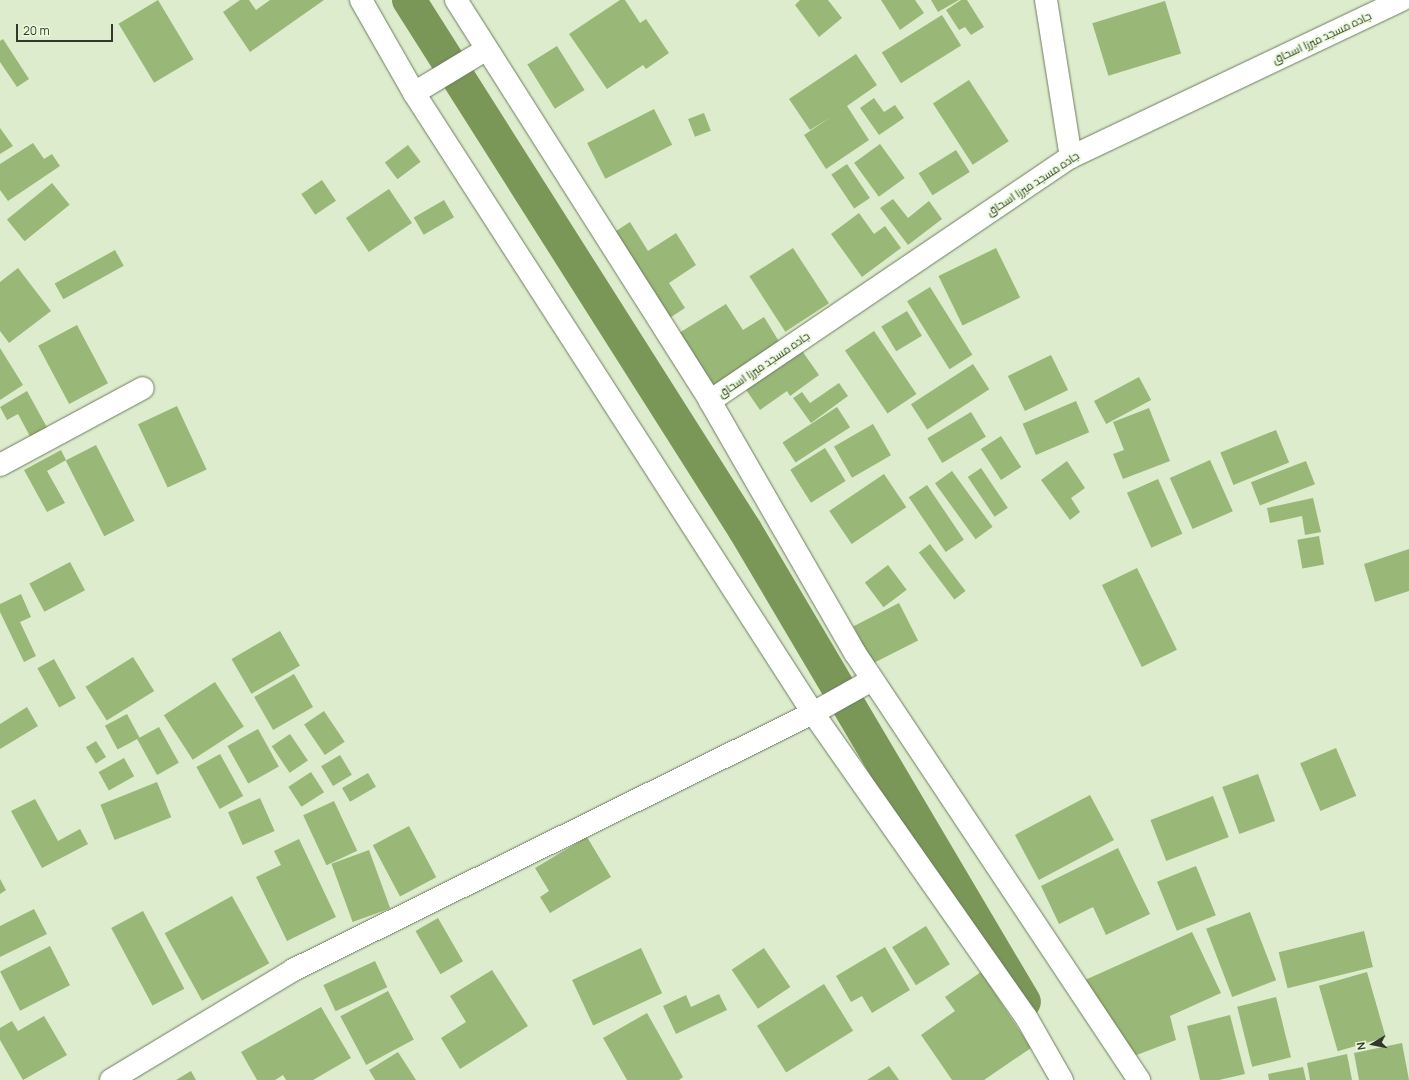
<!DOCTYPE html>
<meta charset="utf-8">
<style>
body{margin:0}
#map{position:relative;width:1409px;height:1080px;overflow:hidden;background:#dceccc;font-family:Manrope,Cairo,sans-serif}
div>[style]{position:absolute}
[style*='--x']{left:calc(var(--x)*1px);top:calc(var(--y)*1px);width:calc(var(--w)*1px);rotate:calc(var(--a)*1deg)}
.canal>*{height:34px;margin:-17px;padding:0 17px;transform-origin:17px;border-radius:17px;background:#7a9758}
.building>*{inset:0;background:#99b877;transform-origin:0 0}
.roads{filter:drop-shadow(0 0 1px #6e7c5f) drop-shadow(0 0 1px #6e7c5f)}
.street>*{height:22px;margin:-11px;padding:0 11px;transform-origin:11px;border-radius:11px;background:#fff}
span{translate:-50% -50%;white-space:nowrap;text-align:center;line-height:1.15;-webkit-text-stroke:3px #e9f9d9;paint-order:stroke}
.street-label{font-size:11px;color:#32382b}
.north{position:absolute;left:1353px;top:1024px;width:40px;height:40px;-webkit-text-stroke:3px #e9f9d9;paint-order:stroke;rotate:260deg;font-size:11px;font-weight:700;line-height:16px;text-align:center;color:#32382b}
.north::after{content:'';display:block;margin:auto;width:14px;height:18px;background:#32382b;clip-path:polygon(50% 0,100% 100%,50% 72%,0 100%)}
.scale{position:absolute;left:16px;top:24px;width:97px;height:18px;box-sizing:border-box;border:2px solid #32382b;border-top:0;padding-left:5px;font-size:12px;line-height:14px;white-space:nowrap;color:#32382b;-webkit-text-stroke:3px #e9f9d9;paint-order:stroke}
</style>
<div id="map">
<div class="canal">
<i style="--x:409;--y:0;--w:628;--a:57.63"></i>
<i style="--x:745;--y:530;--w:548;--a:59.41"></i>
</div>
<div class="building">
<i style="left:158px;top:0;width:69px;height:46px;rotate:59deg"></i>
<i style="clip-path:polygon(240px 0,249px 0,256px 10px,270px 0,324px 0,250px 52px,223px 12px)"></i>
<i style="clip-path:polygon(620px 0,625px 0,640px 23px,646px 19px,669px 53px,646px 69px,643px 65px,607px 89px,569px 34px)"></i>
<i style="clip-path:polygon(800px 0,828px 0,842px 18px,819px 37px,795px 5px)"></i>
<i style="clip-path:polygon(881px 0,915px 0,924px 13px,900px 30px)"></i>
<i style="clip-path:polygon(931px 0,959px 0,938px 12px)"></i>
<i style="clip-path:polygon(961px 0,967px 0,984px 27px,971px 35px,965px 27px,959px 30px,946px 10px)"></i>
<i style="left:1165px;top:1px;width:55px;height:76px;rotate:73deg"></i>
<i style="left:942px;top:15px;width:36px;height:71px;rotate:58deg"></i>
<i style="clip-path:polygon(3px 39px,29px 79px,17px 87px,0 62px,0 41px)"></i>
<i style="left:557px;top:46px;width:52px;height:35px;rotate:58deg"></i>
<i style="clip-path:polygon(856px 54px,877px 85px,847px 106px,869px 140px,826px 169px,804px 135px,831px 117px,810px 130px,789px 99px)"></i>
<i style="left:969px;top:80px;width:73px;height:43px;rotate:57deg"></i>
<i style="clip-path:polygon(874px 98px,884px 112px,895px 105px,904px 118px,879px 135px,860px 108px)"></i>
<i style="left:654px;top:109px;width:40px;height:75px;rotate:63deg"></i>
<i style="left:704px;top:113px;width:19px;height:17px;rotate:69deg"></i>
<i style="clip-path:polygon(0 128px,13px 146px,0 154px)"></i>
<i style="clip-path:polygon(33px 143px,44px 159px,52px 154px,60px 166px,8px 201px,0 190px,0 164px)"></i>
<i style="left:880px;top:144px;width:42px;height:32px;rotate:54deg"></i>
<i style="left:408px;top:145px;width:21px;height:29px;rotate:53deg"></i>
<i style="left:956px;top:150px;width:26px;height:44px;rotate:58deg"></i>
<i style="left:847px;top:164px;width:41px;height:19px;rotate:56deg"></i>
<i style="left:322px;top:180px;width:25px;height:25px;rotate:56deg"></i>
<i style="left:52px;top:183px;width:28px;height:58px;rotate:51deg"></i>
<i style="left:389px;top:189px;width:41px;height:52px;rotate:56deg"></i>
<i style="clip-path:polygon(893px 199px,908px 218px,929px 201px,942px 219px,908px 245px,880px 208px)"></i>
<i style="left:444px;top:200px;width:20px;height:35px;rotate:60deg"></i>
<i style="clip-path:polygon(859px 213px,874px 234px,885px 226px,901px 248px,862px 277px,831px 234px)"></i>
<i style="clip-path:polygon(630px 222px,648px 251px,676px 233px,696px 265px,669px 283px,685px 308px,665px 321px,610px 235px)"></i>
<i style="left:793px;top:248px;width:66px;height:52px;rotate:57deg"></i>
<i style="left:996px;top:248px;width:55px;height:64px;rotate:64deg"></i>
<i style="left:115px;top:250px;width:18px;height:69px;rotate:61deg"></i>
<i style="clip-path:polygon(18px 268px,51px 311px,9px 343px,0 331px,0 282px)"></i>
<i style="left:930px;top:287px;width:80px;height:27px;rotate:58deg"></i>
<i style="clip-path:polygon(726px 304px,743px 330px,764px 317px,783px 348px,715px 391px,679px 333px)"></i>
<i style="left:907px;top:311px;width:29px;height:30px;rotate:59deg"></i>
<i style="left:77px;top:325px;width:66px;height:44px;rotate:62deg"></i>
<i style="left:874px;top:331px;width:76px;height:35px;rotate:56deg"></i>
<i style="clip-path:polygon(798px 345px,819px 375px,790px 396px,787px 391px,760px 410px,742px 384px)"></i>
<i style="clip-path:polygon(0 348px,23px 385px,0 400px)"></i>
<i style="left:1051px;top:355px;width:39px;height:48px;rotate:64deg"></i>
<i style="left:973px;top:364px;width:30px;height:74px;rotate:57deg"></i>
<i style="left:1139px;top:377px;width:26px;height:51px;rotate:62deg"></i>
<i style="clip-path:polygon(839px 383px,848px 396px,811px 423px,793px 398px,802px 392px,810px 403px)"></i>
<i style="clip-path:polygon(27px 391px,49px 431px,32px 440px,18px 414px,7px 420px,0 407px)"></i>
<i style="left:1076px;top:401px;width:34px;height:58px;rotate:67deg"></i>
<i style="left:177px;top:406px;width:70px;height:43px;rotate:65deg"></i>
<i style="left:837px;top:407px;width:24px;height:65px;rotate:57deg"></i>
<i style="clip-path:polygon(1149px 408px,1170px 461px,1123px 479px,1113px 454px,1124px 450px,1113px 422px)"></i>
<i style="left:971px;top:412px;width:29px;height:51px;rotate:59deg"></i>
<i style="left:873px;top:424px;width:36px;height:45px;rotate:60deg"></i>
<i style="left:1276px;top:430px;width:35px;height:60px;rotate:68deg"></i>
<i style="left:1001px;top:436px;width:37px;height:24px;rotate:57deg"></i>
<i style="left:96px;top:445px;width:85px;height:34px;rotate:63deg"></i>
<i style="left:825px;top:448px;width:39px;height:41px;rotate:58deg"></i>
<i style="clip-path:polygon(61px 450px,66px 460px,47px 471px,65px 503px,47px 512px,24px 470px)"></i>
<i style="left:1210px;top:460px;width:56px;height:44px;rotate:66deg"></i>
<i style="clip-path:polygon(1067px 461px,1085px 488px,1071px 498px,1080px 512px,1070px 520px,1041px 480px)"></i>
<i style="left:1306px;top:461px;width:25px;height:59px;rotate:69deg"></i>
<i style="left:981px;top:468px;width:48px;height:16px;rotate:56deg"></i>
<i style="left:952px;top:471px;width:69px;height:21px;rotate:54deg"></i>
<i style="left:884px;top:474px;width:40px;height:66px;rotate:56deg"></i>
<i style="left:1158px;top:479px;width:60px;height:34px;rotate:66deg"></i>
<i style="left:927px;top:485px;width:66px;height:22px;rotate:56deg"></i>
<i style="clip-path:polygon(1313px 498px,1321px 532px,1305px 535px,1302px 516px,1270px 523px,1267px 508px)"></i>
<i style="left:1319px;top:536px;width:29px;height:22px;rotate:80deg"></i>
<i style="left:930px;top:544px;width:59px;height:14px;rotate:53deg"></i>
<i style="clip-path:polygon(1409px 549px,1409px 591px,1375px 602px,1364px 564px)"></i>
<i style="left:70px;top:562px;width:32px;height:46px;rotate:62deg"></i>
<i style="left:888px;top:565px;width:31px;height:29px;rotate:53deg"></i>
<i style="left:1137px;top:568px;width:91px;height:39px;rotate:64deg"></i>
<i style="clip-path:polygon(21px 594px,31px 617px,20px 622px,36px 656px,24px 662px,0 612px,0 604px)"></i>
<i style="left:899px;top:603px;width:42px;height:51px;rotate:63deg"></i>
<i style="left:280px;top:631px;width:40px;height:56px;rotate:60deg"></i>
<i style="left:133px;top:657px;width:40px;height:56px;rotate:58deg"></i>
<i style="left:54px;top:659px;width:45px;height:19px;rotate:61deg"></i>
<i style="left:294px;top:674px;width:38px;height:46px;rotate:60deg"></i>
<i style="left:215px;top:682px;width:53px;height:61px;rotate:57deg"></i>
<i style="clip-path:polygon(27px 707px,38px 726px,0 749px,0 724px)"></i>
<i style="left:324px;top:711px;width:37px;height:24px;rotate:56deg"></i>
<i style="left:127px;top:714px;width:27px;height:25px;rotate:62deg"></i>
<i style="left:159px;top:727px;width:41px;height:25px;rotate:61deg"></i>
<i style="left:258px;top:729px;width:43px;height:35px;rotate:61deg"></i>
<i style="left:290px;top:734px;width:32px;height:22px;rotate:56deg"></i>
<i style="left:96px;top:741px;width:19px;height:12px;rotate:58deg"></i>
<i style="left:1336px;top:748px;width:52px;height:39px;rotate:67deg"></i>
<i style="left:220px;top:754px;width:48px;height:27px;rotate:61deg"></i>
<i style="left:340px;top:755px;width:23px;height:22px;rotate:59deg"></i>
<i style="left:124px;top:758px;width:21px;height:29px;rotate:61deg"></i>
<i style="left:311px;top:772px;width:24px;height:27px;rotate:57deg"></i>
<i style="left:368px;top:773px;width:16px;height:30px;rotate:60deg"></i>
<i style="left:1258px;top:774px;width:50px;height:38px;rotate:70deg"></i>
<i style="left:157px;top:782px;width:38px;height:61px;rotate:68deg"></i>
<i style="left:1090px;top:795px;width:51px;height:85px;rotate:62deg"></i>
<i style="left:1213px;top:796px;width:44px;height:67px;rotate:69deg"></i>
<i style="left:260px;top:798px;width:36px;height:35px;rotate:66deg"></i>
<i style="clip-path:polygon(35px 799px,58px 841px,80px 829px,88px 844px,42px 868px,11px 811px)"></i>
<i style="left:334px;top:801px;width:55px;height:34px;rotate:65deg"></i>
<i style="left:409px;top:826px;width:58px;height:41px;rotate:62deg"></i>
<i style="clip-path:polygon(587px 837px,611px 877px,550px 913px,540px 897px,549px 891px,535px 868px)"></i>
<i style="clip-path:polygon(299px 839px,336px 917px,287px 941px,256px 877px,281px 865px,274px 851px)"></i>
<i style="clip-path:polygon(1118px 848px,1150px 914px,1106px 935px,1093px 907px,1059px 924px,1041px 886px)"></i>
<i style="left:369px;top:850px;width:62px;height:40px;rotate:70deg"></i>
<i style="left:1196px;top:866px;width:53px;height:42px;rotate:68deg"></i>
<i style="clip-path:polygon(0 879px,6px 890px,0 894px)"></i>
<i style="left:232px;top:896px;width:77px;height:77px;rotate:61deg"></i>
<i style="clip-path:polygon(34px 909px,47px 934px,0 957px,0 926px)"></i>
<i style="left:143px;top:911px;width:88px;height:36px;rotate:62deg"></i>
<i style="left:1250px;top:912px;width:73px;height:47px;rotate:69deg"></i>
<i style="left:438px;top:918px;width:50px;height:26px;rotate:60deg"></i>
<i style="left:926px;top:926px;width:45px;height:40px;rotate:58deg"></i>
<i style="left:1364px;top:931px;width:37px;height:88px;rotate:76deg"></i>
<i style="clip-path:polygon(1192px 932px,1221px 993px,1170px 1016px,1176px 1040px,1134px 1056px,1085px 980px)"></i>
<i style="left:50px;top:946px;width:44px;height:56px;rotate:63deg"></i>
<i style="clip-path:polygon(885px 947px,910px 990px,872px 1013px,862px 996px,851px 1002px,836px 976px)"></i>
<i style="left:641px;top:948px;width:50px;height:76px;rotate:65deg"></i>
<i style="left:764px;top:948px;width:47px;height:39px;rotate:56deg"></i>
<i style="left:375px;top:961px;width:29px;height:57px;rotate:65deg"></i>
<i style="clip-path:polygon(492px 970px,528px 1026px,460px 1069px,441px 1038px,466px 1022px,450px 996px)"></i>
<i style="clip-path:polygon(981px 972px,1031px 1048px,984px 1080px,952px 1080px,921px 1035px,955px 1011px,945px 997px)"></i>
<i style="left:1367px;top:972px;width:68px;height:50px;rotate:74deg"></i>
<i style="left:824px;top:984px;width:55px;height:79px;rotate:58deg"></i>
<i style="left:388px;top:991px;width:55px;height:54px;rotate:62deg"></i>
<i style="clip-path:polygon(719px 994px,727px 1010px,676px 1034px,663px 1006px,686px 995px,691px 1007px)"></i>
<i style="left:1276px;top:997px;width:62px;height:40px;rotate:76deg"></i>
<i style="clip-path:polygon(321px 1007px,351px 1058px,313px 1080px,286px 1080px,283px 1075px,275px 1080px,257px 1080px,241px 1052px)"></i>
<i style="clip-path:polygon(647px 1013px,683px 1077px,679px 1080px,627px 1080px,603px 1038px)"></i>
<i style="clip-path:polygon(1230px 1015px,1245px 1074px,1219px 1080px,1200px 1080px,1187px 1026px)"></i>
<i style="clip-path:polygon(44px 1016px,67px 1055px,23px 1080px,0 1040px,0 1028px,12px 1021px,18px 1031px)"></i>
<i style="clip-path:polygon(1402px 1043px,1409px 1080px,1359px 1080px,1354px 1053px)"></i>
<i style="clip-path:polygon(398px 1052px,416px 1080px,375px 1080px,369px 1070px)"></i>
<i style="clip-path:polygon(1347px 1054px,1352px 1080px,1310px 1080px,1307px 1063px)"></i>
<i style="clip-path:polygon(889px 1066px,899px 1080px,867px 1080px)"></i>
<i style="clip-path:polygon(1303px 1067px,1306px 1080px,1269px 1080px,1268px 1074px)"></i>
<i style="clip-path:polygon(191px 1071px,196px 1080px,176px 1080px)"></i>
</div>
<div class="roads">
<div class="street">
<i style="--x:361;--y:0;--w:107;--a:60.3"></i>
<i style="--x:414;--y:93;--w:737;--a:57.24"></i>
<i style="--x:813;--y:713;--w:371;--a:55"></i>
<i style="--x:1026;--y:1017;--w:73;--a:60.3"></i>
<i style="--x:456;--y:0;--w:475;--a:57.6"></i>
<i style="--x:710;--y:401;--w:291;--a:60.1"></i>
<i style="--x:855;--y:653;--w:513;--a:56.37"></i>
<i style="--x:1046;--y:0;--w:159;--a:81"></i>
<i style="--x:414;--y:93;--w:85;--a:-31.1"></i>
<i style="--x:710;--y:401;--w:436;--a:-34.1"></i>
<i style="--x:1071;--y:157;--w:366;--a:-25.4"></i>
<i style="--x:0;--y:465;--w:162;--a:-28.3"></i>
<i style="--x:111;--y:1080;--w:213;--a:-31.1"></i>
<i style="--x:293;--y:970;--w:580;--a:-26.3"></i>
<i style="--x:813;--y:713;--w:68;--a:-29.2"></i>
</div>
</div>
<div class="street-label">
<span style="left:1322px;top:38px;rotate:-25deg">جاده مسجد ميرزا اسحاق</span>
<span style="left:1033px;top:184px;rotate:-33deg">جاده مسجد ميرزا اسحاق</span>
<span style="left:764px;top:365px;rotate:-34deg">جاده مسجد ميرزا اسحاق</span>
</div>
<div class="north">N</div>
<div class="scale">20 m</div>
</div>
